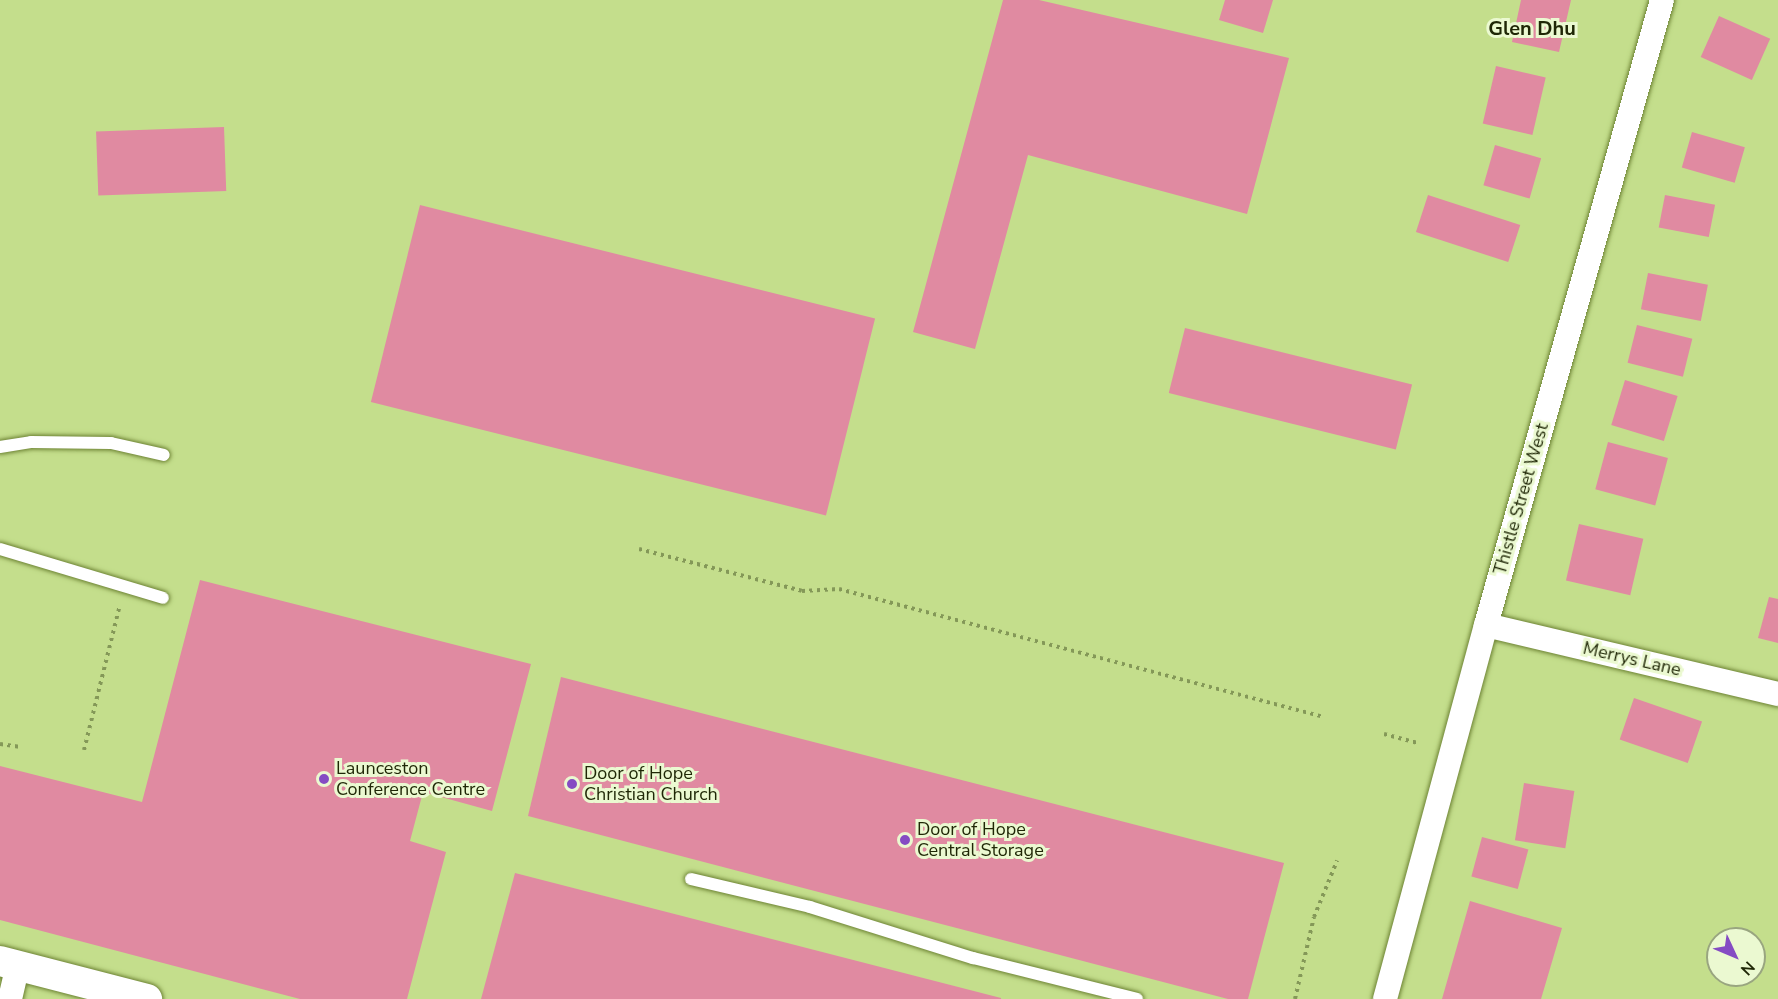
<!DOCTYPE html>
<style>
body{margin:0}
#map{position:relative;width:1778px;height:999px;overflow:hidden;background:#c4de8c;font-family:"Nunito Sans",sans-serif}
div>[style]{position:absolute}
[style*='--x']{left:calc(var(--x)*1px);top:calc(var(--y)*1px);width:calc(var(--w)*1px);rotate:calc(var(--a)*1deg)}
.building>*{inset:0;background:#e08aa1;transform-origin:0 0}
.path>*{height:4px;margin-top:-2px;transform-origin:0;background:repeating-linear-gradient(90deg,#849858 0 3px,transparent 0 7.5px)}
.roads{filter:drop-shadow(0 0 2px #6d8334) drop-shadow(0 0 2px #6d8334)}
.service>*{height:12px;margin:-6px;padding:0 6px;transform-origin:6px;border-radius:6px;background:#fff}
.minor>*{height:24px;margin:-12px;padding:0 12px;transform-origin:12px;border-radius:12px;background:#fff}
.tertiary>*{height:30px;margin:-15px;padding:0 15px;transform-origin:15px;border-radius:15px;background:#fff}
.dots>*{width:16px;height:16px;translate:-50% -50%;box-sizing:border-box;border:3px solid #ebf9d1;border-radius:50%}
span{translate:-50% -50%;white-space:nowrap;text-align:center;line-height:1.15;-webkit-text-stroke:6px #ebf9d1;paint-order:stroke}
.street-label{font-size:18px;color:#1f2706}
.poi-label{font-size:18px;color:#1f2706}
.left{translate:0 -50%;text-align:left}
.neighbourhood-label{font-size:20px;color:#1f2706;font-weight:700}
.north{position:absolute;left:1706px;top:927px;width:60px;height:60px;box-sizing:border-box;background:#ebf9d1;border:2px solid #99a580;border-radius:50%;rotate:134deg;font-size:16px;font-weight:700;line-height:24px;text-align:center;color:#1f2706}
.north::after{content:'';display:block;margin:auto;width:21px;height:27px;background:#854cc3;clip-path:polygon(50% 0,100% 100%,50% 72%,0 100%)}
</style>
<div id="map">
<div class="building">
<i style="clip-path:polygon(1003px 0,1039px 0,1289px 58px,1247px 214px,1028px 155px,975px 349px,913px 332px)"></i>
<i style="clip-path:polygon(1225px 0,1273px 0,1263px 33px,1219px 20px)"></i>
<i style="clip-path:polygon(1521px 0,1571px 0,1559px 52px,1512px 42px)"></i>
<i style="left:1719px;top:16px;width:56px;height:45px;rotate:24deg"></i>
<i style="left:1496px;top:66px;width:51px;height:59px;rotate:13deg"></i>
<i style="left:224px;top:127px;width:64px;height:128px;rotate:88deg"></i>
<i style="left:1692px;top:132px;width:55px;height:37px;rotate:16deg"></i>
<i style="left:1495px;top:145px;width:48px;height:42px;rotate:16deg"></i>
<i style="left:1428px;top:195px;width:97px;height:39px;rotate:18deg"></i>
<i style="left:1665px;top:195px;width:51px;height:33px;rotate:11deg"></i>
<i style="left:420px;top:205px;width:469px;height:203px;rotate:14deg"></i>
<i style="left:1648px;top:273px;width:61px;height:37px;rotate:11deg"></i>
<i style="left:1637px;top:325px;width:57px;height:39px;rotate:14deg"></i>
<i style="left:1185px;top:328px;width:234px;height:67px;rotate:14deg"></i>
<i style="left:1625px;top:380px;width:55px;height:47px;rotate:17deg"></i>
<i style="left:1608px;top:442px;width:62px;height:49px;rotate:15deg"></i>
<i style="left:1579px;top:524px;width:66px;height:58px;rotate:13deg"></i>
<i style="clip-path:polygon(200px 580px,531px 664px,492px 811px,423px 792px,410px 841px,446px 852px,407px 999px,300px 999px,0 920px,0 766px,142px 802px)"></i>
<i style="clip-path:polygon(1769px 597px,1778px 599px,1778px 643px,1758px 638px)"></i>
<i style="clip-path:polygon(561px 677px,1284px 863px,1248px 999px,1228px 999px,528px 816px)"></i>
<i style="left:1634px;top:698px;width:72px;height:44px;rotate:19deg"></i>
<i style="left:1524px;top:783px;width:51px;height:58px;rotate:9deg"></i>
<i style="left:1482px;top:837px;width:48px;height:41px;rotate:15deg"></i>
<i style="clip-path:polygon(515px 873px,1001px 998px,1001px 999px,481px 999px)"></i>
<i style="clip-path:polygon(1470px 901px,1562px 928px,1541px 999px,1442px 999px)"></i>
</div>
<div class="path">
<i style="--x:639;--y:549;--w:168;--a:14.4"></i>
<i style="--x:802;--y:591;--w:37;--a:-3"></i>
<i style="--x:839;--y:589;--w:502;--a:14.78"></i>
<i style="--x:1384;--y:734;--w:34;--a:15"></i>
<i style="--x:0;--y:744;--w:21;--a:8"></i>
<i style="--x:84;--y:750;--w:149;--a:-76.1"></i>
<i style="--x:1295;--y:999;--w:84;--a:-77"></i>
<i style="--x:1314;--y:917;--w:61;--a:-67.7"></i>
</div>
<div class="roads">
<div class="service">
<i style="--x:0;--y:447;--w:31;--a:-9"></i>
<i style="--x:31;--y:442;--w:80;--a:0.7"></i>
<i style="--x:111;--y:443;--w:54;--a:12.8"></i>
<i style="--x:0;--y:549;--w:170;--a:16.7"></i>
<i style="--x:691;--y:879;--w:122;--a:13.2"></i>
<i style="--x:810;--y:907;--w:171;--a:17.4"></i>
<i style="--x:973;--y:958;--w:169;--a:14"></i>
</div>
<div class="minor">
<i style="--x:1486;--y:625;--w:300;--a:13.3"></i>
<i style="--x:10;--y:999;--w:35;--a:-77"></i>
<i style="--x:1385;--y:999;--w:387;--a:-74.9"></i>
<i style="--x:1486;--y:625;--w:649;--a:-74.27"></i>
</div>
<div class="tertiary">
<i style="--x:0;--y:961;--w:152;--a:14.5"></i>
</div>
</div>
<div class="dots">
<i style="left:324px;top:779px;background:#854cc3"></i>
<i style="left:572px;top:784px;background:#854cc3"></i>
<i style="left:905px;top:840px;background:#854cc3"></i>
</div>
<div class="street-label">
<span style="left:1521px;top:499px;rotate:-74deg">Thistle Street West</span>
<span style="left:1632px;top:659px;rotate:13deg">Merrys Lane</span>
</div>
<div class="poi-label">
<span class="left" style="left:336px;top:779px">Launceston<br>Conference Centre</span>
<span class="left" style="left:584px;top:784px">Door of Hope<br>Christian Church</span>
<span class="left" style="left:917px;top:840px">Door of Hope<br>Central Storage</span>
</div>
<div class="neighbourhood-label">
<span style="left:1532px;top:28px">Glen Dhu</span>
</div>
<div class="north">N</div>
</div>
